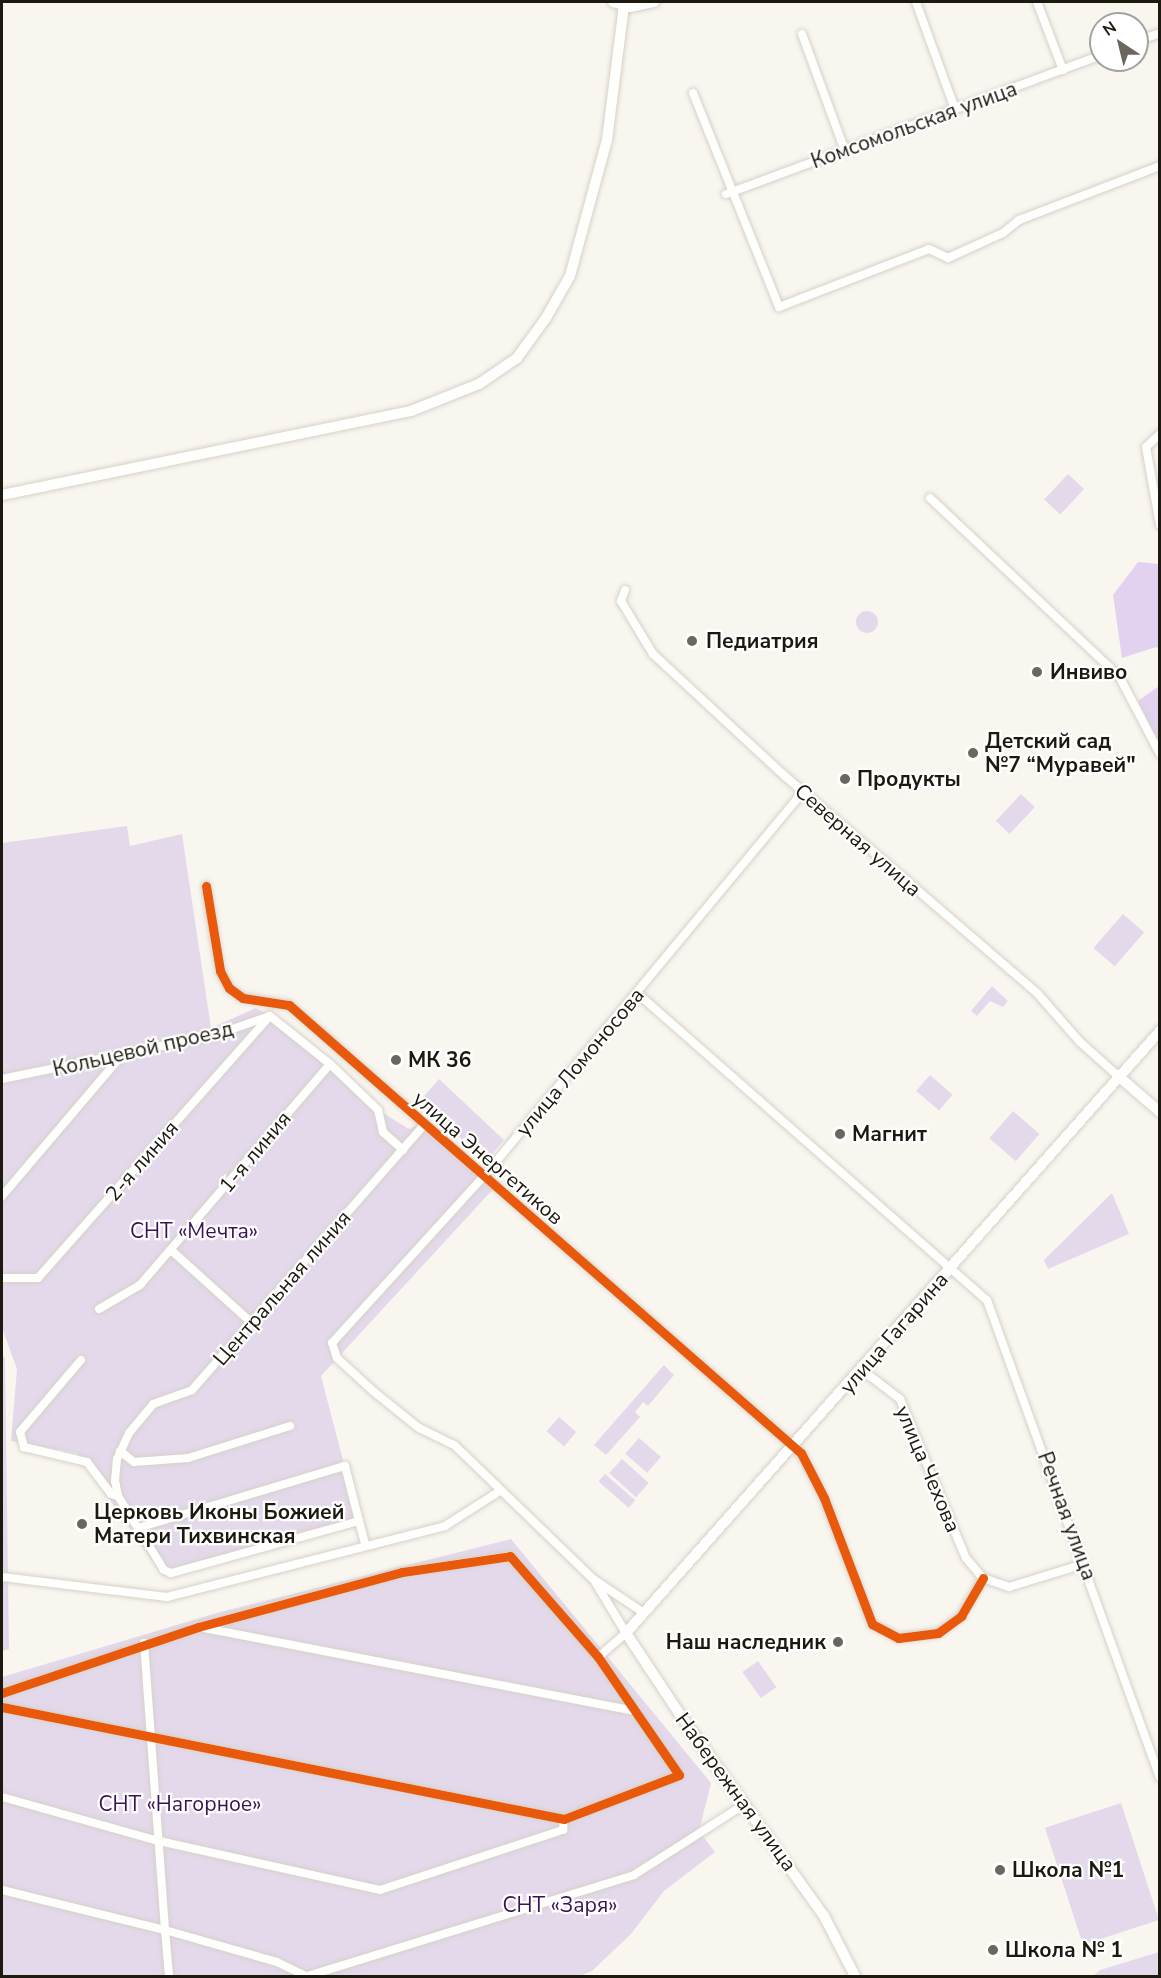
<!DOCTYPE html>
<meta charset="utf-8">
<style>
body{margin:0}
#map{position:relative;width:1161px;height:1978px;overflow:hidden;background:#f9f6f0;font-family:"Nunito Sans",sans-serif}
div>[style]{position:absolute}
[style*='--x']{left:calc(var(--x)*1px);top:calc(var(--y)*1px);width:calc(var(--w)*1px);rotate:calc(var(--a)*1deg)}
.green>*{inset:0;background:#e4d9eb;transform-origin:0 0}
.round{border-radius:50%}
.forest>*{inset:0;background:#e2d2ef}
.roads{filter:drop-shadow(0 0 2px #d6d1c9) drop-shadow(0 0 2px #d6d1c9)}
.street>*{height:8px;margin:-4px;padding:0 4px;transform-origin:4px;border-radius:4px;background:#fefefd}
.secondary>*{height:10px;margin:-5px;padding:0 5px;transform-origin:5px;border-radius:5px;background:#fefefd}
.cycleway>*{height:9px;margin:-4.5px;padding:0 4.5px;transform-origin:4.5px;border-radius:4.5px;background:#e8590c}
.dots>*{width:16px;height:16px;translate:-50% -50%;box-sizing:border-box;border:3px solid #fff;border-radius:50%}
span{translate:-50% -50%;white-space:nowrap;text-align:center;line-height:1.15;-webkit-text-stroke:4.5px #fff;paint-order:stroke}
.street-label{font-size:21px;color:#1e190f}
.poi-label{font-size:21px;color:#1e190f;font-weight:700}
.left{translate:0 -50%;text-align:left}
.right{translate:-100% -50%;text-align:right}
.park-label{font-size:21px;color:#381255}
.frame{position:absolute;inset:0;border:3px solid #1e190f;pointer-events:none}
.north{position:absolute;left:1089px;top:12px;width:60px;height:60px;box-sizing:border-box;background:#fff;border:2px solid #a5a39f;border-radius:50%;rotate:325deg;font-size:16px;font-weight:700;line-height:24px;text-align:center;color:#1e190f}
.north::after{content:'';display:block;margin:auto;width:21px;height:27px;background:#6b665e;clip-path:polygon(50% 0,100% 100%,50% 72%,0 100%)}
</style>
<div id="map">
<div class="green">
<i style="left:1068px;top:474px;width:22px;height:35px;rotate:43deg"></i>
<i class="round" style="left:856px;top:611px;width:22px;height:22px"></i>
<i style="left:1021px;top:794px;width:19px;height:37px;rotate:43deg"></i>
<i style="clip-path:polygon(127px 826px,130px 846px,182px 834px,211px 1028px,256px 1008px,270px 1016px,378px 1110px,409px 1129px,423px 1122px,495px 1187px,321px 1376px,360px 1525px,163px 1576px,77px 1453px,11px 1441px,17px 1369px,2px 1328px,2px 843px)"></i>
<i style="left:1123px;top:914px;width:28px;height:45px;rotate:41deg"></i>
<i style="clip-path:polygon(992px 986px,1008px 1001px,1003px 1007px,990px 1001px,977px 1016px,971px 1011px)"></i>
<i style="left:930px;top:1075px;width:30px;height:21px;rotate:41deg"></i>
<i style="clip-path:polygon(439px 1079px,504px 1140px,487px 1160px,418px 1103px)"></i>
<i style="left:1013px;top:1111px;width:35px;height:36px;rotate:41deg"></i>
<i style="clip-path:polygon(1112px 1193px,1129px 1234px,1048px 1269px,1044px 1260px)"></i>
<i style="clip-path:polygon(2px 1353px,5px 1359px,9px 1649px,2px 1651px)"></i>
<i style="clip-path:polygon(664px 1365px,674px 1375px,648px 1406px,643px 1402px,635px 1412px,640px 1417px,606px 1455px,594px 1445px)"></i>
<i style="left:559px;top:1417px;width:23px;height:19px;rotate:41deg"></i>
<i style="left:639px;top:1438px;width:29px;height:21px;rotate:41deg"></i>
<i style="left:622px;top:1459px;width:36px;height:19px;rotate:42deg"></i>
<i style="left:605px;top:1474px;width:40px;height:10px;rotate:41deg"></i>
<i style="clip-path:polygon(511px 1539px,711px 1783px,699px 1831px,715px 1852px,664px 1891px,631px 1934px,592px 1971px,580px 1976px,2px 1976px,2px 1677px,217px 1613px)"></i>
<i style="left:758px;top:1661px;width:32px;height:19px;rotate:55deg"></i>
<i style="left:1121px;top:1803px;width:123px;height:80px;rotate:72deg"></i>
<i style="clip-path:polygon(1159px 1952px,1159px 1976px,1093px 1976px,1100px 1970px)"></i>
</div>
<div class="forest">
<i style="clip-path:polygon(1138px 562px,1159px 564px,1159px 650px,1156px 647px,1122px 658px,1113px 595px)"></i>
<i style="clip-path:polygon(1159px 686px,1159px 746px,1138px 701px)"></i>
</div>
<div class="roads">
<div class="street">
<i style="--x:916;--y:2;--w:114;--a:70"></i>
<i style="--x:1037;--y:2;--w:73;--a:69.1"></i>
<i style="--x:802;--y:34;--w:125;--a:69.8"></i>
<i style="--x:1137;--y:41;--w:24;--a:-19"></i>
<i style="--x:693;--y:93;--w:231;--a:68.1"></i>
<i style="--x:779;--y:307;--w:161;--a:-21.1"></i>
<i style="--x:929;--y:249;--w:21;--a:25"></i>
<i style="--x:948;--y:258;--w:60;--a:-24.4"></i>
<i style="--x:1003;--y:233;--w:21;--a:-39"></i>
<i style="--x:1019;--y:220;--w:151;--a:-21"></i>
<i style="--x:726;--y:194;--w:400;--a:-20.3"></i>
<i style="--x:1160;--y:434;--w:19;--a:137"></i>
<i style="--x:1146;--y:447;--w:79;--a:79.8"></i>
<i style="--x:930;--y:498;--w:260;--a:43.3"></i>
<i style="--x:1119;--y:676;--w:88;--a:62.3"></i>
<i style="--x:625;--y:590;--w:12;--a:110"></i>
<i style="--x:621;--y:601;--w:62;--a:58.9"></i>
<i style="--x:653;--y:654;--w:181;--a:42.8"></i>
<i style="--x:786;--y:777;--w:331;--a:40.7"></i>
<i style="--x:1037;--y:993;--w:65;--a:48.7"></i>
<i style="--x:1080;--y:1042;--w:50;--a:41.7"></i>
<i style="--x:206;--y:886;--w:86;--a:80.6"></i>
<i style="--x:220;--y:971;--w:19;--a:62"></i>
<i style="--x:229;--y:988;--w:17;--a:36"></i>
<i style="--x:243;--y:998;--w:47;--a:8.7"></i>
<i style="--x:289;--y:1005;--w:680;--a:41.19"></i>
<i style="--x:801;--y:1453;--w:51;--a:62.9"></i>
<i style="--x:824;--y:1498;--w:135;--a:69.1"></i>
<i style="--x:872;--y:1624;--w:30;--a:28"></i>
<i style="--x:898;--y:1638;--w:40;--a:-7.1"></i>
<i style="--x:938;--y:1633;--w:29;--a:-36"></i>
<i style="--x:961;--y:1616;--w:44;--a:-59.9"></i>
<i style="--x:637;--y:993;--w:466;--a:41.3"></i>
<i style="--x:987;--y:1300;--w:508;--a:70.1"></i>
<i style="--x:2;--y:1079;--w:217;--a:-11.7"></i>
<i style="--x:215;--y:1035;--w:58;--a:-19.1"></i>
<i style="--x:270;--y:1016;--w:77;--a:38.7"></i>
<i style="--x:330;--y:1064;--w:66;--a:43.8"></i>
<i style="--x:378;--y:1110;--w:23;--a:77"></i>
<i style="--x:383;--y:1132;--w:27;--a:42"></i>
<i style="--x:2;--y:1196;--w:184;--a:-49.6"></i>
<i style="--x:172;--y:1251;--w:108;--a:42"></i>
<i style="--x:2;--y:1278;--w:36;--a:0"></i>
<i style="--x:38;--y:1278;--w:349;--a:-48.5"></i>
<i style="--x:99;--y:1309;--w:48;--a:-30.3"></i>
<i style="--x:140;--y:1285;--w:291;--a:-49.3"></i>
<i style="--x:81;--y:1360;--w:94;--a:130.3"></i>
<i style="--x:20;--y:1432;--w:16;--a:75"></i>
<i style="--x:24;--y:1447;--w:65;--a:13.4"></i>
<i style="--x:87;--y:1462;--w:40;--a:53"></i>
<i style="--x:111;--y:1494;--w:7;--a:16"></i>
<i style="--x:862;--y:1370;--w:48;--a:37.3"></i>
<i style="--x:900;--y:1399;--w:172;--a:67.5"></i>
<i style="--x:966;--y:1558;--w:26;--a:50"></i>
<i style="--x:983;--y:1578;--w:28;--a:19"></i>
<i style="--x:1009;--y:1587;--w:78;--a:-17"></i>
<i style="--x:120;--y:1451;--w:18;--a:38"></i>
<i style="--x:134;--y:1462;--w:54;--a:-4.2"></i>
<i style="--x:188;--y:1458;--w:107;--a:-17.4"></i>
<i style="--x:359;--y:1521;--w:24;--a:75"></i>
<i style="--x:138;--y:1528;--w:216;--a:-16.7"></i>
<i style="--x:345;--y:1466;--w:57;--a:75.7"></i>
<i style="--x:359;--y:1521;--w:195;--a:164.5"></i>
<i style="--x:171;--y:1573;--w:8;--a:-157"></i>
<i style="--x:164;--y:1570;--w:87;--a:-121.9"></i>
<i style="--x:118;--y:1496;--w:15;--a:-101"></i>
<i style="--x:115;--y:1481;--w:22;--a:-85"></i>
<i style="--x:117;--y:1459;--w:29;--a:-65"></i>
<i style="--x:129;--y:1433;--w:38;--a:-50"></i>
<i style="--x:153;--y:1404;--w:41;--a:-19.7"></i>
<i style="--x:192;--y:1390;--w:351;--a:-48.8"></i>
<i style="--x:2;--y:1577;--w:166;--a:6.9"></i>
<i style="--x:167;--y:1597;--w:287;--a:-14.3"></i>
<i style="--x:445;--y:1526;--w:65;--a:-32.5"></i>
<i style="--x:594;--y:1580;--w:62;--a:58.9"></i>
<i style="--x:626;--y:1633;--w:37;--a:139"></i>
<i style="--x:644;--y:1613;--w:61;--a:-146.3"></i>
<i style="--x:593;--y:1579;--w:193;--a:-136"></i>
<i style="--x:454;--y:1445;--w:39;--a:-154"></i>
<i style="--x:419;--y:1428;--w:59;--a:-141.2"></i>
<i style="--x:373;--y:1391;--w:49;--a:-137.5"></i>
<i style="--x:337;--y:1358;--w:16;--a:-108"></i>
<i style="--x:332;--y:1343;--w:226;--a:-47.7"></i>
<i style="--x:484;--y:1176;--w:499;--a:-50.3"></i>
<i style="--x:199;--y:1627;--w:444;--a:10.9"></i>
<i style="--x:144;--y:1643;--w:288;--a:85.8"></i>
<i style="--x:165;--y:1930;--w:116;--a:15.9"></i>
<i style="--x:277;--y:1962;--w:32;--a:26"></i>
<i style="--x:2;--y:1693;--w:207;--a:-18.6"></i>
<i style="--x:198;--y:1627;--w:211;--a:-15.1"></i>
<i style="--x:402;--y:1572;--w:109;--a:-8.4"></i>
<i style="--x:510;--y:1556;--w:134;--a:48.9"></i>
<i style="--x:598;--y:1657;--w:143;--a:55.5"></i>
<i style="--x:679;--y:1775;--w:123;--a:159.1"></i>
<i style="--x:564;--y:1819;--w:573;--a:-168.73"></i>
<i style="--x:2;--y:1797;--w:163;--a:15.7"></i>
<i style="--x:159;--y:1841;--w:226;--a:12.5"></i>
<i style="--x:380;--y:1890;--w:193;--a:-18.2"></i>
<i style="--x:563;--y:1830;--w:11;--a:-85"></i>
<i style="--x:2;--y:1890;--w:168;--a:13.8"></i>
<i style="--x:165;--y:1930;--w:46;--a:85"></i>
<i style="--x:308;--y:1976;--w:341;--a:-17.2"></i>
<i style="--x:634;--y:1875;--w:132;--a:-32.6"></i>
</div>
<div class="secondary">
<i style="--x:613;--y:2;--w:18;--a:16"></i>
<i style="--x:630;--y:7;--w:25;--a:-12"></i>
<i style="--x:2;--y:495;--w:418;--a:-11.6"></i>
<i style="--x:411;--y:411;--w:73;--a:-21.7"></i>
<i style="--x:479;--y:384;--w:46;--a:-34.4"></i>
<i style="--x:517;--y:358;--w:49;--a:-54.1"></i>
<i style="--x:546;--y:318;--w:48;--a:-60.3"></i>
<i style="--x:570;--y:276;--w:141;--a:-74.8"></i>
<i style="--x:607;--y:140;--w:135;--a:-82.8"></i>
<i style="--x:1117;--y:1075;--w:57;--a:40.7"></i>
<i style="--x:855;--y:1976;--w:68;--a:-117.3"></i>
<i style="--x:824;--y:1916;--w:246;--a:-125.6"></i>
<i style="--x:681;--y:1716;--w:100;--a:-123.5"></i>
<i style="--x:626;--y:1633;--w:805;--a:-48.43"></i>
</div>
</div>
<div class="cycleway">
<i style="--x:206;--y:886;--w:86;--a:80.6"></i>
<i style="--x:220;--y:971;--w:19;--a:62"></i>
<i style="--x:229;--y:988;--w:17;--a:36"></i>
<i style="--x:243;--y:998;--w:47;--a:8.7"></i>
<i style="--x:289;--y:1005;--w:680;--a:41.19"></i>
<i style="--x:801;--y:1453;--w:51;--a:62.9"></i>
<i style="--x:824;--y:1498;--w:135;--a:69.1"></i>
<i style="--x:872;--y:1624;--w:30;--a:28"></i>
<i style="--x:898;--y:1638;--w:40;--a:-7.1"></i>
<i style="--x:938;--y:1633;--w:29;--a:-36"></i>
<i style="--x:961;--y:1616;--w:44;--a:-59.9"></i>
<i style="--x:2;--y:1693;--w:207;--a:-18.6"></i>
<i style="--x:198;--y:1627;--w:211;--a:-15.1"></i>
<i style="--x:402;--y:1572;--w:109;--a:-8.4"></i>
<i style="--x:510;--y:1556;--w:134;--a:48.9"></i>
<i style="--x:598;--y:1657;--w:143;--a:55.5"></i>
<i style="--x:679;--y:1775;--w:123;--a:159.1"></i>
<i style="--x:564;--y:1819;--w:573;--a:-168.73"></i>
</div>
<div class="dots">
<i style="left:692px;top:641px;background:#6b665e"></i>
<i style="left:1037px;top:672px;background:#6b665e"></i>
<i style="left:973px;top:753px;background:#6b665e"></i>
<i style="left:845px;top:779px;background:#6b665e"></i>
<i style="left:396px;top:1060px;background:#6b665e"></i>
<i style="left:840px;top:1134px;background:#6b665e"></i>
<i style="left:82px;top:1524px;background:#6b665e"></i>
<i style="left:838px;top:1642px;background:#6b665e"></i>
<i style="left:1000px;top:1870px;background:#6b665e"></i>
<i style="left:993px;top:1950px;background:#6b665e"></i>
</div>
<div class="street-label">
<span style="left:914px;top:125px;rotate:-20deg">Комсомольская улица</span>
<span style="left:858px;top:840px;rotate:41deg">Северная улица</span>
<span style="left:143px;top:1049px;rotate:-13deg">Кольцевой проезд</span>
<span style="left:580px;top:1062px;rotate:-50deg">улица Ломоносова</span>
<span style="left:255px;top:1152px;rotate:-50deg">1-я линия</span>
<span style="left:488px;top:1158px;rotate:41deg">улица Энергетиков</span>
<span style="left:142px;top:1161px;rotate:-49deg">2-я линия</span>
<span style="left:282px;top:1288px;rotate:-49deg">Центральная линия</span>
<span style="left:894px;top:1333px;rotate:-49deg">улица Гагарина</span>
<span style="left:928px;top:1469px;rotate:67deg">улица Чехова</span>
<span style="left:1067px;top:1516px;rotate:70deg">Речная улица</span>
<span style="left:736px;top:1792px;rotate:54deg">Набережная улица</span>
</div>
<div class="poi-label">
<span class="left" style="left:706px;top:641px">Педиатрия</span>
<span class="left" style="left:1050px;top:672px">Инвиво</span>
<span class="left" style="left:985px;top:753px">Детский сад<br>№7 “Муравей"</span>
<span class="left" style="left:857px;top:779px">Продукты</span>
<span class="left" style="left:408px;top:1060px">МК 36</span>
<span class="left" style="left:852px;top:1134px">Магнит</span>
<span class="left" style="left:94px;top:1524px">Церковь Иконы Божией<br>Матери Тихвинская</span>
<span class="right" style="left:826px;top:1642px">Наш наследник</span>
<span class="left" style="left:1012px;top:1870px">Школа №1</span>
<span class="left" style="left:1005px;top:1950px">Школа № 1</span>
</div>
<div class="park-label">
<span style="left:194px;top:1231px">СНТ «Мечта»</span>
<span style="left:180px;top:1804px">СНТ «Нагорное»</span>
<span style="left:560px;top:1905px">СНТ «Заря»</span>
</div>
<div class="frame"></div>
<div class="north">N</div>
</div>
